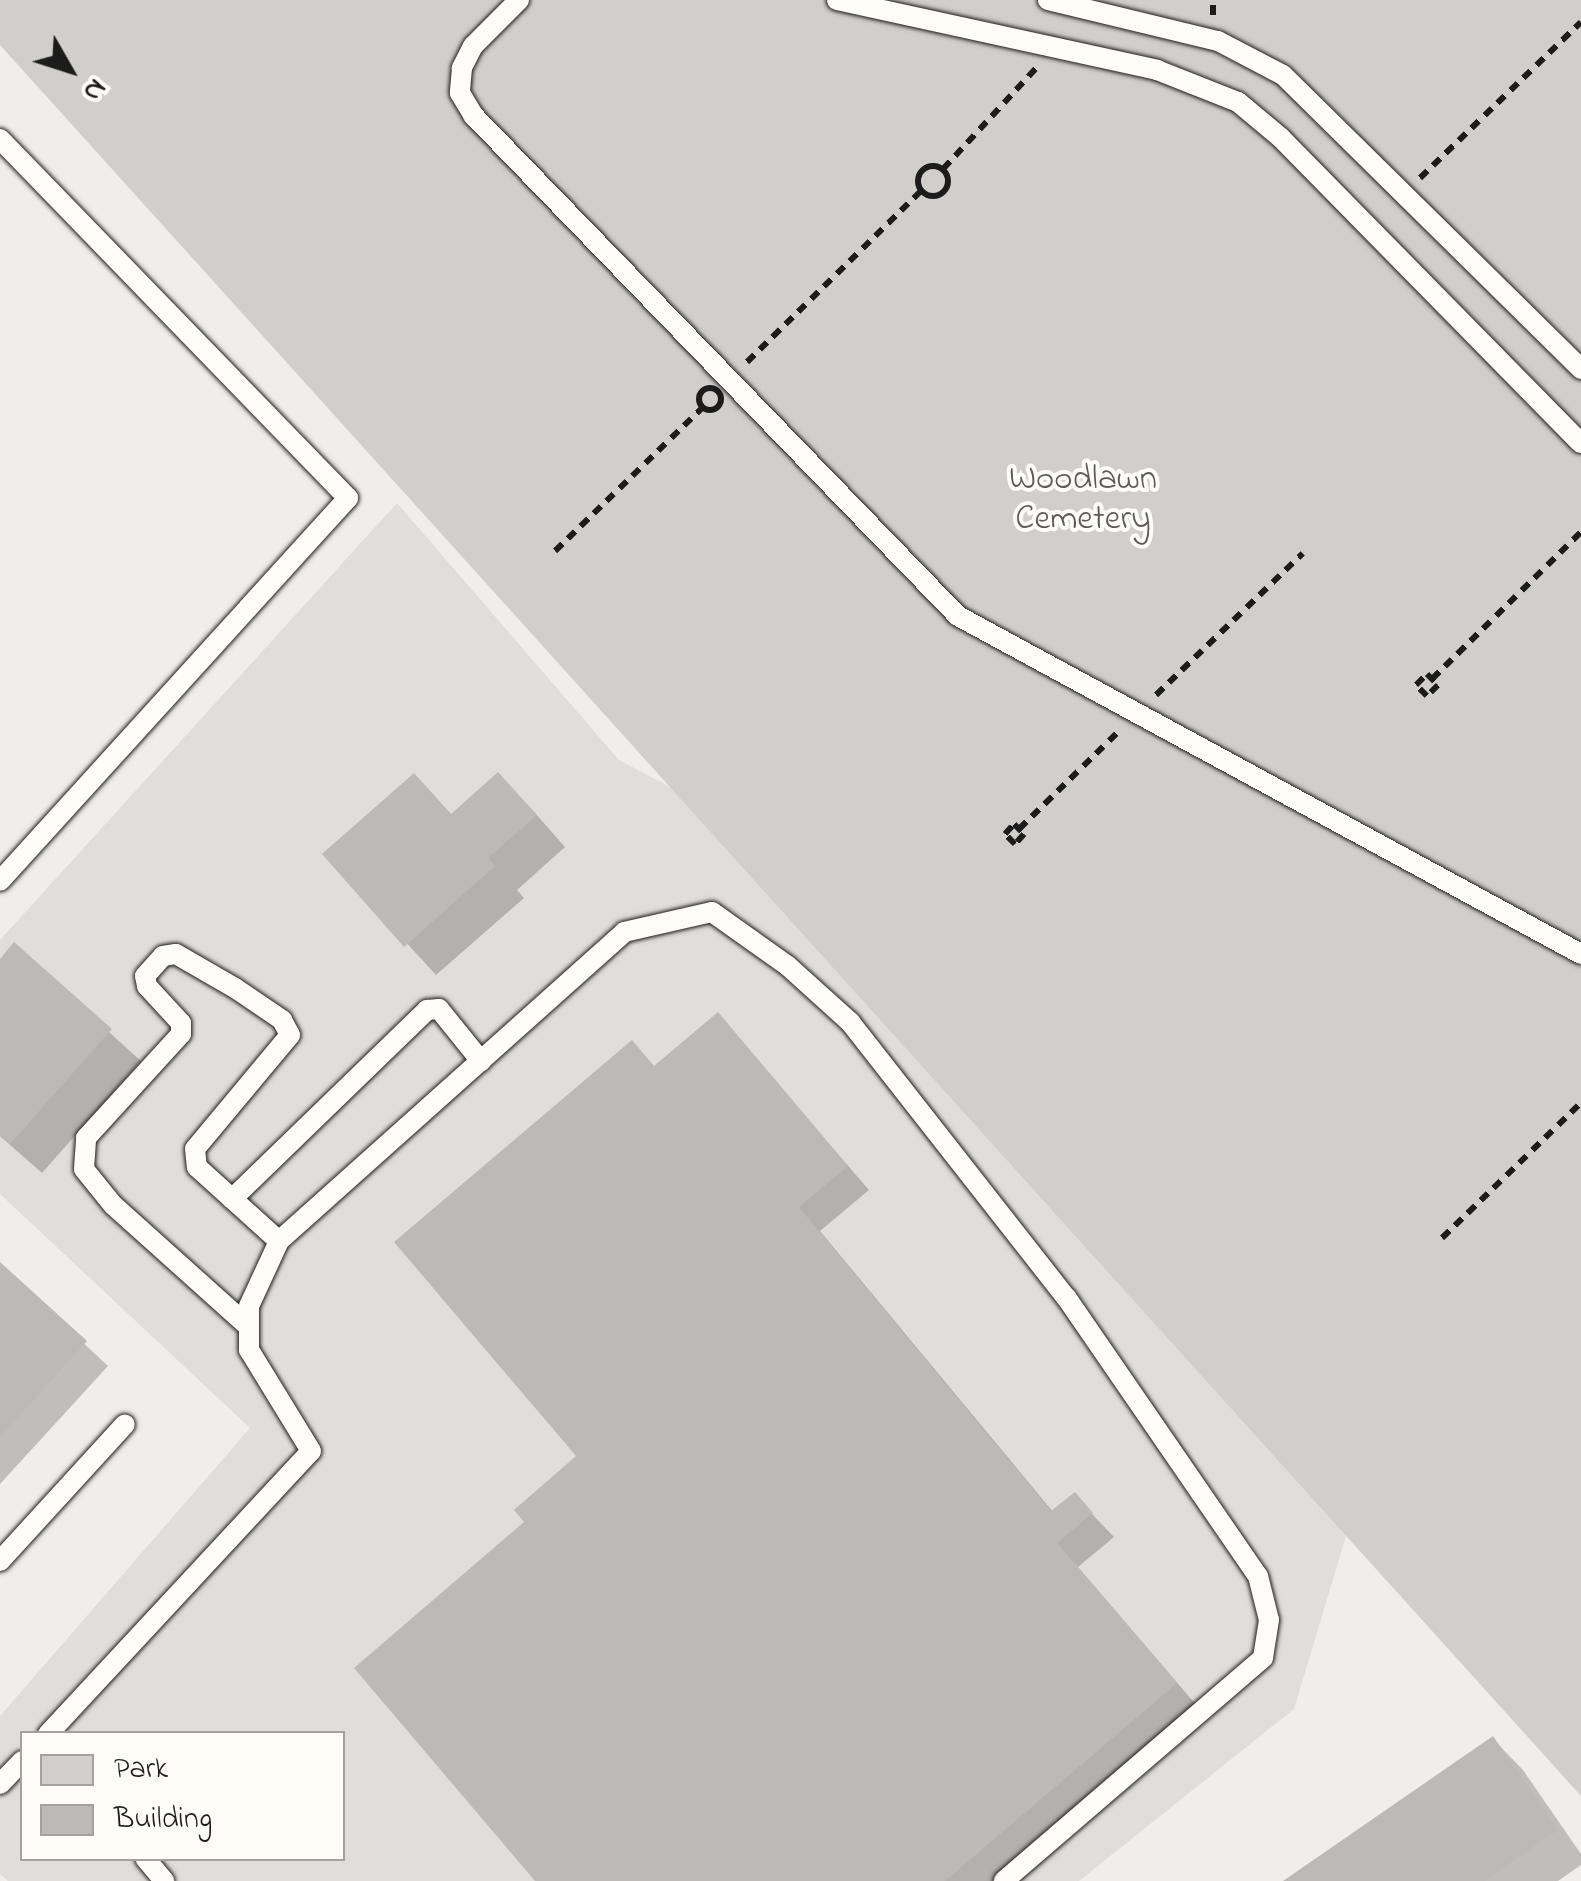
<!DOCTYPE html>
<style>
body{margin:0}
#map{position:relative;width:1581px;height:1881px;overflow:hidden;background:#f0eeea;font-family:"Indie Flower",sans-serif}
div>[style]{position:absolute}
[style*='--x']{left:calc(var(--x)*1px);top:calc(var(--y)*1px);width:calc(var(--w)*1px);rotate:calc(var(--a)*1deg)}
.built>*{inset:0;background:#e0deda}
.green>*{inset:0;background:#d0cfcc}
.shadow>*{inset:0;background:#0003}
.building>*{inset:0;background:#bbbab6}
.path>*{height:6px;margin-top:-3px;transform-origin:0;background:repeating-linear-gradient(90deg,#1c1c1c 0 10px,transparent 0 18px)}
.path>.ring{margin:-3px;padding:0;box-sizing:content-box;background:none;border:6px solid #1c1c1c;border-radius:50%}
.roads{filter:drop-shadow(0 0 2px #1c1c1c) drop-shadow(0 0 2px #1c1c1c)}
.service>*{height:20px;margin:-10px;padding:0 10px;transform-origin:10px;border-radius:10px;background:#fdfcf7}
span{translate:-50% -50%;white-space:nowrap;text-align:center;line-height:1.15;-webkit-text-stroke:8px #fdfcf7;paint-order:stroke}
.park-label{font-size:35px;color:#5b5b5a}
.legend{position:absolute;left:20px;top:1731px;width:325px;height:130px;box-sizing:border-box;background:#fdfcf7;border:2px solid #a3a29f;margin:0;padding:12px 18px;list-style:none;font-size:30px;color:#1c1c1c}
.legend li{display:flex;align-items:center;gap:20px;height:50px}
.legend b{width:50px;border:2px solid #a3a29f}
.north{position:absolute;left:20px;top:20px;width:100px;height:100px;-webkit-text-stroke:8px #fdfcf7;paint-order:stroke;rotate:129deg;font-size:28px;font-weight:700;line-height:40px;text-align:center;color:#1c1c1c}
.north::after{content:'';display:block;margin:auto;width:35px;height:45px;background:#1c1c1c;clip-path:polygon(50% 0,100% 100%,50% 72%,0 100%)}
</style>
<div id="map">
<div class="built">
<i style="clip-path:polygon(evenodd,397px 503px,619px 760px,784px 847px,1346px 1536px,1294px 1709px,1079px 1881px,8px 1881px,0 1874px,0 1716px,250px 1428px,0 1194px,0 940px,397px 503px,22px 1734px,342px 1734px,342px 1858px,22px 1858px,22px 1734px)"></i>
</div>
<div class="green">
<i style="clip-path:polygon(0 0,1581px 0,1581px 1796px,0 45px)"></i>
</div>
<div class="shadow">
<i style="clip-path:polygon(414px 776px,452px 815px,528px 805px,565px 847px,517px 890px,524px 898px,436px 975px,325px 854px)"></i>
<i style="clip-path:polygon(14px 946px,141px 1061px,42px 1173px,0 1136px,0 962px)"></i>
<i style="clip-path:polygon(718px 1015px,869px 1190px,820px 1231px,1054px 1513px,1074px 1495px,1114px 1537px,1078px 1567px,1198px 1707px,994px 1881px,539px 1881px,528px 1523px,580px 1457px,632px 1043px,656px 1068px)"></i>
<i style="clip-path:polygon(0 1265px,108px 1366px,0 1484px)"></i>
<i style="clip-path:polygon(1493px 1739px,1523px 1770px,1581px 1854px,1581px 1865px,1558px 1881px,1287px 1881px)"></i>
</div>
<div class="building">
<i style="clip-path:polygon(498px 772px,537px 815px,488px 858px,495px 866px,404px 947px,322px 854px,414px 773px,451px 814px)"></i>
<i style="clip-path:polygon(14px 942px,112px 1029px,10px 1144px,0 1135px,0 959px)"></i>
<i style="clip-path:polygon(718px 1012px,848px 1166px,799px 1207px,1051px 1511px,1075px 1492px,1093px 1513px,1057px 1543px,1177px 1683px,945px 1881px,535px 1881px,354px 1668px,524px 1522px,514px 1510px,576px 1456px,394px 1242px,632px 1040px,654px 1066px)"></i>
<i style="clip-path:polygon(0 1262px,87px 1341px,0 1437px)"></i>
<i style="clip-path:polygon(1493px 1736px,1558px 1830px,1484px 1881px,1283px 1881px)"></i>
</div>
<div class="path">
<i style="--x:1213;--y:15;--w:15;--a:-90"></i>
<i class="ring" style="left:918px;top:166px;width:24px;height:24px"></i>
<i style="--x:943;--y:169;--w:139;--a:-47.3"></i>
<i style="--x:1420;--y:178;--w:224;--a:-44.1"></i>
<i style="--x:747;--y:362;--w:244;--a:-44.5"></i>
<i class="ring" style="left:699px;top:388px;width:16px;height:16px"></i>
<i style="--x:555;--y:551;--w:205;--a:-44.2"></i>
<i style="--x:1427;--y:674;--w:16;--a:45"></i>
<i style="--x:1438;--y:685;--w:16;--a:135"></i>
<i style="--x:1427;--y:696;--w:16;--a:-135"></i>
<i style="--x:1416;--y:685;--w:16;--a:-45"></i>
<i style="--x:1432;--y:679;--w:209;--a:-44.6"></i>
<i style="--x:1156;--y:695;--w:204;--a:-44"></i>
<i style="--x:1014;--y:824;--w:14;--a:45"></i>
<i style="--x:1024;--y:834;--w:13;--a:132"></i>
<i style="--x:1015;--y:844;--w:14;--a:-135"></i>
<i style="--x:1005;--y:834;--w:13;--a:-48"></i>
<i style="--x:1019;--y:829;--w:139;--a:-44.4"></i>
<i style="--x:1442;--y:1238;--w:194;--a:-44.2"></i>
</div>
<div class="roads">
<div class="service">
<i style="--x:519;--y:0;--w:65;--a:135"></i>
<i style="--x:473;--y:46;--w:25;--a:117"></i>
<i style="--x:462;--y:68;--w:25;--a:95"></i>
<i style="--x:460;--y:93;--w:26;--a:59"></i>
<i style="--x:473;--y:115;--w:697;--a:45.93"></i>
<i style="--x:958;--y:616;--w:709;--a:28.48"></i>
<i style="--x:837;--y:0;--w:328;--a:12.3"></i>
<i style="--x:1157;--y:70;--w:87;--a:21.6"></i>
<i style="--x:1238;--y:102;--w:55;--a:39.8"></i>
<i style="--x:1280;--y:137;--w:429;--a:45.5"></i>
<i style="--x:1048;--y:0;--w:175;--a:13.6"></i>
<i style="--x:1218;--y:41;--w:73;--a:27.6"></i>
<i style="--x:1283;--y:75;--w:419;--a:44.6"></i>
<i style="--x:0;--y:139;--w:500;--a:45.9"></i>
<i style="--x:348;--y:498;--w:517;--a:132.26"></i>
<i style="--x:232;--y:1199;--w:272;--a:-44.1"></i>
<i style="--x:427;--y:1010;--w:12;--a:-5"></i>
<i style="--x:439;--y:1009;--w:67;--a:51.1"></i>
<i style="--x:249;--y:1327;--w:183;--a:-138.1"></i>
<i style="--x:113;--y:1205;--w:46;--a:-128.9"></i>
<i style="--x:84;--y:1169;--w:31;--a:-86"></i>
<i style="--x:86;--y:1138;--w:141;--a:-47.6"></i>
<i style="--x:181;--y:1034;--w:11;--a:-90"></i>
<i style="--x:181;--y:1023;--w:50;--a:-132.6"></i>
<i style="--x:147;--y:986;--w:10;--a:-101"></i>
<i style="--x:145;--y:976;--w:27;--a:-48"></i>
<i style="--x:163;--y:956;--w:13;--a:-9"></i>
<i style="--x:176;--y:954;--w:68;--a:30"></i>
<i style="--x:235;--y:988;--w:57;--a:34.2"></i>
<i style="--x:282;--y:1020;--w:17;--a:62"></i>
<i style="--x:290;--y:1035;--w:148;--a:129.8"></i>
<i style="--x:195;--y:1149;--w:18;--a:84"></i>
<i style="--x:197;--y:1167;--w:110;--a:42.1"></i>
<i style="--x:0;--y:1561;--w:185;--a:-47.6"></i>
<i style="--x:48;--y:1734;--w:386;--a:-47.1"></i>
<i style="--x:311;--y:1451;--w:119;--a:-121.5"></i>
<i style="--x:249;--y:1350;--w:44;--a:-90"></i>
<i style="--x:249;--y:1306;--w:72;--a:-65.2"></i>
<i style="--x:279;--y:1241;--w:463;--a:-41.8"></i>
<i style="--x:624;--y:932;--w:90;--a:-12.8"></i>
<i style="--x:712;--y:912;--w:93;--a:35.4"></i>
<i style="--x:788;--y:966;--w:84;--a:42.1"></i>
<i style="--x:850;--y:1022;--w:350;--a:51.9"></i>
<i style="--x:1066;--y:1297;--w:339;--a:55.5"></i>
<i style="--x:1258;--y:1576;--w:45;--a:76"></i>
<i style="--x:1269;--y:1620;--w:38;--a:99"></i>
<i style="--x:1263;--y:1658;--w:342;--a:139.3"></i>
<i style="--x:0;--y:1784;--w:32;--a:-46"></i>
<i style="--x:145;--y:1858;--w:30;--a:50"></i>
</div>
</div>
<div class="park-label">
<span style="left:1083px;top:500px">Woodlawn<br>Cemetery</span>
</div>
<ul class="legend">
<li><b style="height:28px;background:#d0cfcc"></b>Park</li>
<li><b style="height:28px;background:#bbbab6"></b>Building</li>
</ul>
<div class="north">N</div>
</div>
